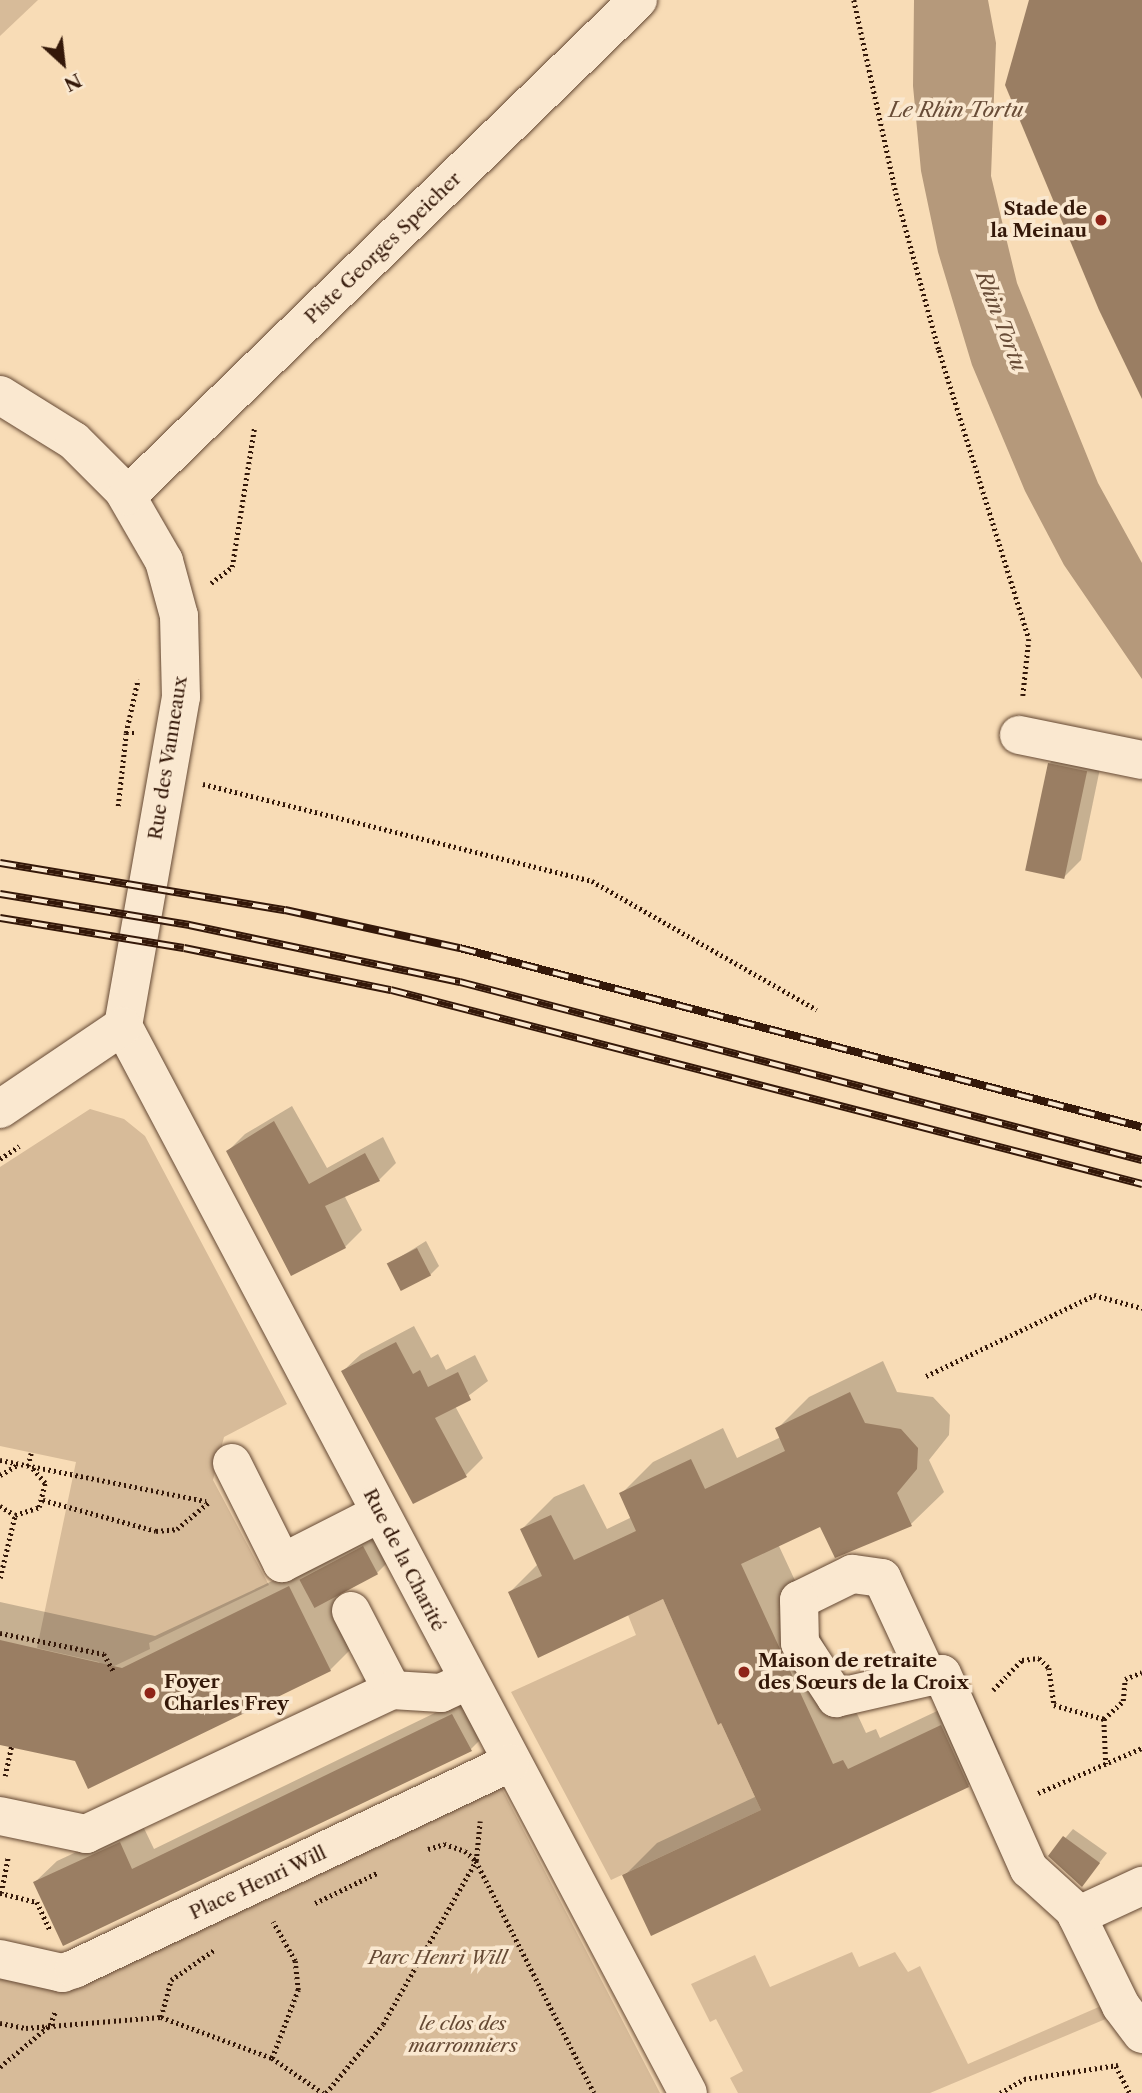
<!DOCTYPE html>
<meta charset="utf-8">
<style>
body{margin:0}
#map{position:relative;width:1142px;height:2093px;overflow:hidden;background:#f8dcb6;font-family:"Libre Caslon Text",serif}
div>[style]{position:absolute}
[style*='--x']{left:calc(var(--x)*1px);top:calc(var(--y)*1px);width:calc(var(--w)*1px);rotate:calc(var(--a)*1deg)}
.green>*{inset:0;background:#d7bb99}
.water>*{inset:0;background:#b5997b}
.shadow>*{inset:0;background:#0003}
.building>*{inset:0;background:#9a7e63;transform-origin:0 0}
.path>*{height:4.5px;margin-top:-2.25px;transform-origin:0;background:repeating-linear-gradient(90deg,#341809 0 2px,transparent 0 5.5px)}
.roads{filter:drop-shadow(0 0 2px #654934) drop-shadow(0 0 2px #654934)}
.minor>*{height:38px;margin:-19px;padding:0 19px;transform-origin:19px;border-radius:19px;background:#fae8d0}
.rail>*{height:8px;margin-top:-4px;transform-origin:0;background:repeating-linear-gradient(90deg,#fae8d0 0 16px,#341809 0 32px);box-sizing:border-box;border-block:2px solid #341809}
.dots>*{width:19px;height:19px;translate:-50% -50%;box-sizing:border-box;border:4px solid #fae8d0;border-radius:50%}
span{translate:-50% -50%;white-space:nowrap;text-align:center;line-height:1.15;-webkit-text-stroke:7px #fae8d0;paint-order:stroke}
.poi-label{font-size:19px;color:#341809;font-weight:700}
.right{translate:-100% -50%;text-align:right}
.left{translate:0 -50%;text-align:left}
.street-label{font-size:19px;color:#341809}
.park-label{font-size:19px;color:#654934;font-style:italic}
.water-label{font-size:21px;color:#684c37;font-style:italic}
.north{position:absolute;left:28px;top:28px;width:70px;height:70px;-webkit-text-stroke:5px #fae8d0;paint-order:stroke;rotate:153deg;font-size:19px;font-weight:700;line-height:28px;text-align:center;color:#341809}
.north::after{content:'';display:block;margin:auto;width:24px;height:32px;background:#341809;clip-path:polygon(50% 0,100% 100%,50% 72%,0 100%)}
</style>
<div id="map">
<div class="green">
<i style="clip-path:polygon(0 0,38px 0,0 36px)"></i>
<i style="clip-path:polygon(90px 1109px,124px 1119px,145px 1136px,287px 1404px,224px 1437px,213px 1480px,269px 1585px,149px 1643px,150px 1649px,104px 1671px,99px 1662px,37px 1648px,76px 1462px,0 1446px,0 1167px)"></i>
<i style="clip-path:polygon(663px 1599px,718px 1724px,721px 1723px,761px 1810px,611px 1880px,511px 1692px,636px 1635px,628px 1615px)"></i>
<i style="clip-path:polygon(498px 1781px,660px 2093px,0 2093px,0 1971px,65px 1985px)"></i>
<i style="clip-path:polygon(852px 1952px,859px 1967px,895px 1952px,908px 1972px,920px 1966px,968px 2064px,1101px 2006px,1108px 2018px,930px 2093px,738px 2093px,730px 2078px,743px 2071px,716px 2019px,710px 2022px,691px 1984px,755px 1955px,770px 1987px)"></i>
</div>
<div class="water">
<i style="clip-path:polygon(914px 0,988px 0,996px 43px,991px 176px,1017px 283px,1098px 483px,1142px 563px,1142px 679px,1064px 565px,1025px 491px,972px 365px,938px 252px,921px 171px,913px 86px)"></i>
</div>
<div class="shadow">
<i style="clip-path:polygon(1067px 746px,1103px 754px,1081px 860px,1063px 878px,1049px 764px)"></i>
<i style="clip-path:polygon(292px 1106px,327px 1168px,383px 1137px,396px 1163px,379px 1180px,344px 1195px,362px 1230px,345px 1247px,228px 1151px,245px 1134px)"></i>
<i style="clip-path:polygon(426px 1241px,439px 1266px,430px 1275px,389px 1264px)"></i>
<i style="clip-path:polygon(414px 1326px,431px 1358px,438px 1354px,446px 1370px,475px 1355px,488px 1381px,455px 1406px,483px 1458px,466px 1475px,343px 1371px,361px 1354px)"></i>
<i style="clip-path:polygon(883px 1361px,897px 1392px,933px 1397px,950px 1415px,949px 1435px,929px 1460px,944px 1492px,911px 1524px,836px 1556px,821px 1525px,778px 1544px,866px 1733px,876px 1729px,880px 1738px,973px 1694px,1000px 1754px,968px 1786px,625px 1875px,657px 1843px,757px 1796px,664px 1596px,510px 1592px,538px 1564px,522px 1529px,554px 1497px,584px 1484px,607px 1529px,632px 1517px,621px 1494px,653px 1462px,723px 1428px,737px 1458px,781px 1437px,777px 1429px,809px 1397px)"></i>
<i style="clip-path:polygon(381px 1530px,395px 1555px,377px 1573px,339px 1591px,362px 1638px,330px 1670px,76px 1759px,0 1743px,0 1602px,155px 1636px)"></i>
<i style="clip-path:polygon(474px 1694px,492px 1728px,471px 1749px,64px 1944px,35px 1882px,57px 1861px,141px 1822px,154px 1849px)"></i>
<i style="clip-path:polygon(1073px 1829px,1107px 1853px,1082px 1885px,1050px 1856px)"></i>
</div>
<div class="building">
<i style="clip-path:polygon(1029px 0,1142px 0,1142px 399px,1099px 310px,1005px 85px)"></i>
<i style="left:1048px;top:763px;width:40px;height:110px;rotate:12deg"></i>
<i style="clip-path:polygon(274px 1121px,309px 1184px,365px 1153px,380px 1181px,325px 1206px,346px 1248px,291px 1276px,226px 1151px)"></i>
<i style="left:417px;top:1248px;width:31px;height:34px;rotate:63deg"></i>
<i style="clip-path:polygon(396px 1342px,413px 1374px,420px 1370px,428px 1387px,458px 1372px,471px 1400px,435px 1418px,467px 1477px,413px 1504px,341px 1371px)"></i>
<i style="clip-path:polygon(850px 1392px,865px 1423px,901px 1429px,918px 1448px,917px 1469px,897px 1493px,912px 1526px,835px 1558px,820px 1527px,741px 1564px,833px 1764px,843px 1760px,848px 1769px,941px 1725px,969px 1787px,651px 1936px,622px 1875px,761px 1810px,721px 1723px,718px 1725px,663px 1599px,538px 1658px,508px 1592px,542px 1576px,520px 1529px,551px 1515px,574px 1560px,636px 1531px,619px 1493px,691px 1459px,705px 1489px,785px 1451px,775px 1428px)"></i>
<i style="left:363px;top:1546px;width:32px;height:72px;rotate:62deg"></i>
<i style="clip-path:polygon(289px 1586px,331px 1671px,88px 1789px,75px 1761px,0 1745px,0 1640px,122px 1668px)"></i>
<i style="clip-path:polygon(452px 1714px,472px 1751px,63px 1946px,33px 1882px,120px 1842px,132px 1869px)"></i>
<i style="clip-path:polygon(1063px 1836px,1100px 1863px,1082px 1887px,1048px 1856px)"></i>
</div>
<div class="path">
<i style="--x:854;--y:0;--w:198;--a:77.7"></i>
<i style="--x:896;--y:193;--w:163;--a:74.7"></i>
<i style="--x:939;--y:350;--w:303;--a:72.7"></i>
<i style="--x:1029;--y:639;--w:57;--a:96"></i>
<i style="--x:211;--y:583;--w:26;--a:-37"></i>
<i style="--x:232;--y:567;--w:140;--a:-80.9"></i>
<i style="--x:126;--y:733;--w:55;--a:-77.5"></i>
<i style="--x:203;--y:784;--w:401;--a:14"></i>
<i style="--x:592;--y:881;--w:259;--a:29.8"></i>
<i style="--x:118;--y:806;--w:73;--a:-83.7"></i>
<i style="--x:126;--y:733;--w:8;--a:0"></i>
<i style="--x:0;--y:1159;--w:23;--a:-34"></i>
<i style="--x:926;--y:1376;--w:187;--a:-25.7"></i>
<i style="--x:1094;--y:1295;--w:50;--a:15.2"></i>
<i style="--x:0;--y:1460;--w:210;--a:11.3"></i>
<i style="--x:28;--y:1466;--w:13;--a:-77"></i>
<i style="--x:0;--y:1475;--w:20;--a:-30"></i>
<i style="--x:43;--y:1500;--w:117;--a:15.3"></i>
<i style="--x:156;--y:1531;--w:21;--a:-5"></i>
<i style="--x:177;--y:1529;--w:42;--a:-40.2"></i>
<i style="--x:0;--y:1506;--w:17;--a:31"></i>
<i style="--x:15;--y:1515;--w:25;--a:-18"></i>
<i style="--x:39;--y:1507;--w:25;--a:-76"></i>
<i style="--x:45;--y:1483;--w:20;--a:-131"></i>
<i style="--x:0;--y:1578;--w:65;--a:-76.6"></i>
<i style="--x:0;--y:1633;--w:106;--a:11.4"></i>
<i style="--x:104;--y:1654;--w:21;--a:61"></i>
<i style="--x:993;--y:1690;--w:42;--a:-46"></i>
<i style="--x:1022;--y:1660;--w:17;--a:-7"></i>
<i style="--x:1039;--y:1658;--w:14;--a:45"></i>
<i style="--x:1049;--y:1668;--w:37;--a:82"></i>
<i style="--x:1054;--y:1705;--w:52;--a:15.6"></i>
<i style="--x:1104;--y:1719;--w:45;--a:87.5"></i>
<i style="--x:1104;--y:1719;--w:26;--a:-43"></i>
<i style="--x:1123;--y:1701;--w:22;--a:-85"></i>
<i style="--x:1125;--y:1679;--w:18;--a:-22"></i>
<i style="--x:5;--y:1776;--w:30;--a:-78"></i>
<i style="--x:1038;--y:1793;--w:113;--a:-23.4"></i>
<i style="--x:428;--y:1849;--w:17;--a:-17"></i>
<i style="--x:444;--y:1844;--w:22;--a:18"></i>
<i style="--x:465;--y:1851;--w:15;--a:42"></i>
<i style="--x:476;--y:1861;--w:260;--a:63"></i>
<i style="--x:0;--y:1893;--w:38;--a:14"></i>
<i style="--x:37;--y:1902;--w:31;--a:65"></i>
<i style="--x:1;--y:1893;--w:38;--a:-79"></i>
<i style="--x:315;--y:1903;--w:71;--a:-25.8"></i>
<i style="--x:161;--y:2017;--w:38;--a:-75"></i>
<i style="--x:171;--y:1980;--w:52;--a:-34.9"></i>
<i style="--x:0;--y:2023;--w:26;--a:11"></i>
<i style="--x:26;--y:2028;--w:135;--a:-4.7"></i>
<i style="--x:161;--y:2017;--w:118;--a:20.3"></i>
<i style="--x:272;--y:2058;--w:62;--a:34.5"></i>
<i style="--x:272;--y:2058;--w:73;--a:-69.1"></i>
<i style="--x:298;--y:1990;--w:29;--a:-96"></i>
<i style="--x:295;--y:1961;--w:45;--a:-119.4"></i>
<i style="--x:1116;--y:2066;--w:30;--a:63"></i>
<i style="--x:0;--y:2067;--w:65;--a:-40"></i>
<i style="--x:50;--y:2025;--w:14;--a:-69"></i>
<i style="--x:326;--y:2093;--w:89;--a:-50.4"></i>
<i style="--x:383;--y:2024;--w:188;--a:-60.3"></i>
<i style="--x:476;--y:1861;--w:40;--a:-84.3"></i>
<i style="--x:1000;--y:2093;--w:28;--a:-30"></i>
<i style="--x:1024;--y:2079;--w:95;--a:-8.5"></i>
</div>
<div class="roads">
<div class="minor">
<i style="--x:0;--y:395;--w:87;--a:31.9"></i>
<i style="--x:74;--y:441;--w:69;--a:45"></i>
<i style="--x:123;--y:490;--w:82;--a:60"></i>
<i style="--x:164;--y:561;--w:57;--a:74.7"></i>
<i style="--x:179;--y:616;--w:81;--a:88.6"></i>
<i style="--x:181;--y:697;--w:334;--a:100"></i>
<i style="--x:127;--y:496;--w:712;--a:-44.15"></i>
<i style="--x:1019;--y:735;--w:126;--a:11.5"></i>
<i style="--x:123;--y:1026;--w:1207;--a:62.1"></i>
<i style="--x:0;--y:1109;--w:148;--a:-34"></i>
<i style="--x:232;--y:1463;--w:112;--a:63.4"></i>
<i style="--x:282;--y:1563;--w:110;--a:-27"></i>
<i style="--x:351;--y:1611;--w:89;--a:62.6"></i>
<i style="--x:928;--y:1677;--w:109;--a:-114.9"></i>
<i style="--x:882;--y:1578;--w:30;--a:-172"></i>
<i style="--x:852;--y:1574;--w:59;--a:153.9"></i>
<i style="--x:799;--y:1600;--w:43;--a:88.7"></i>
<i style="--x:800;--y:1643;--w:66;--a:56.8"></i>
<i style="--x:836;--y:1698;--w:94;--a:-12.9"></i>
<i style="--x:928;--y:1677;--w:14;--a:-12"></i>
<i style="--x:942;--y:1674;--w:214;--a:66"></i>
<i style="--x:1029;--y:1869;--w:61;--a:42.3"></i>
<i style="--x:1074;--y:1910;--w:107;--a:63.9"></i>
<i style="--x:1121;--y:2006;--w:35;--a:53"></i>
<i style="--x:0;--y:1816;--w:88;--a:11.8"></i>
<i style="--x:86;--y:1834;--w:338;--a:-25.2"></i>
<i style="--x:392;--y:1690;--w:49;--a:3.5"></i>
<i style="--x:441;--y:1693;--w:29;--a:-25"></i>
<i style="--x:1077;--y:1916;--w:72;--a:-24.8"></i>
<i style="--x:0;--y:1959;--w:64;--a:12.7"></i>
<i style="--x:62;--y:1973;--w:13;--a:-18"></i>
<i style="--x:74;--y:1969;--w:482;--a:-25.3"></i>
</div>
</div>
<div class="rail">
<i style="--x:0;--y:863;--w:289;--a:9.4"></i>
<i style="--x:285;--y:910;--w:179;--a:12.3"></i>
<i style="--x:460;--y:948;--w:705;--a:14.71"></i>
<i style="--x:0;--y:894;--w:192;--a:9.3"></i>
<i style="--x:189;--y:925;--w:277;--a:11.9"></i>
<i style="--x:460;--y:982;--w:705;--a:14.63"></i>
<i style="--x:0;--y:918;--w:186;--a:9.3"></i>
<i style="--x:184;--y:948;--w:211;--a:11.5"></i>
<i style="--x:391;--y:990;--w:776;--a:14.48"></i>
</div>
<div class="dots">
<i style="left:1101px;top:220px;background:#8f2418"></i>
<i style="left:744px;top:1672px;background:#8f2418"></i>
<i style="left:150px;top:1693px;background:#8f2418"></i>
</div>
<div class="poi-label">
<span class="right" style="left:1087px;top:220px">Stade de<br>la Meinau</span>
<span class="left" style="left:758px;top:1672px">Maison de retraite<br>des Sœurs de la Croix</span>
<span class="left" style="left:164px;top:1693px">Foyer<br>Charles Frey</span>
</div>
<div class="street-label">
<span style="left:383px;top:248px;rotate:-44deg">Piste Georges Speicher</span>
<span style="left:168px;top:758px;rotate:-81deg">Rue des Vanneaux</span>
<span style="left:404px;top:1560px;rotate:63deg">Rue de la Charité</span>
<span style="left:258px;top:1883px;rotate:-25deg">Place Henri Will</span>
</div>
<div class="park-label">
<span style="left:438px;top:1958px">Parc Henri Will</span>
<span style="left:463px;top:2035px">le clos des<br>marronniers</span>
</div>
<div class="water-label">
<span style="left:956px;top:110px">Le Rhin Tortu</span>
<span style="left:1001px;top:321px;rotate:69deg">Rhin Tortu</span>
</div>
<div class="north">N</div>
</div>
